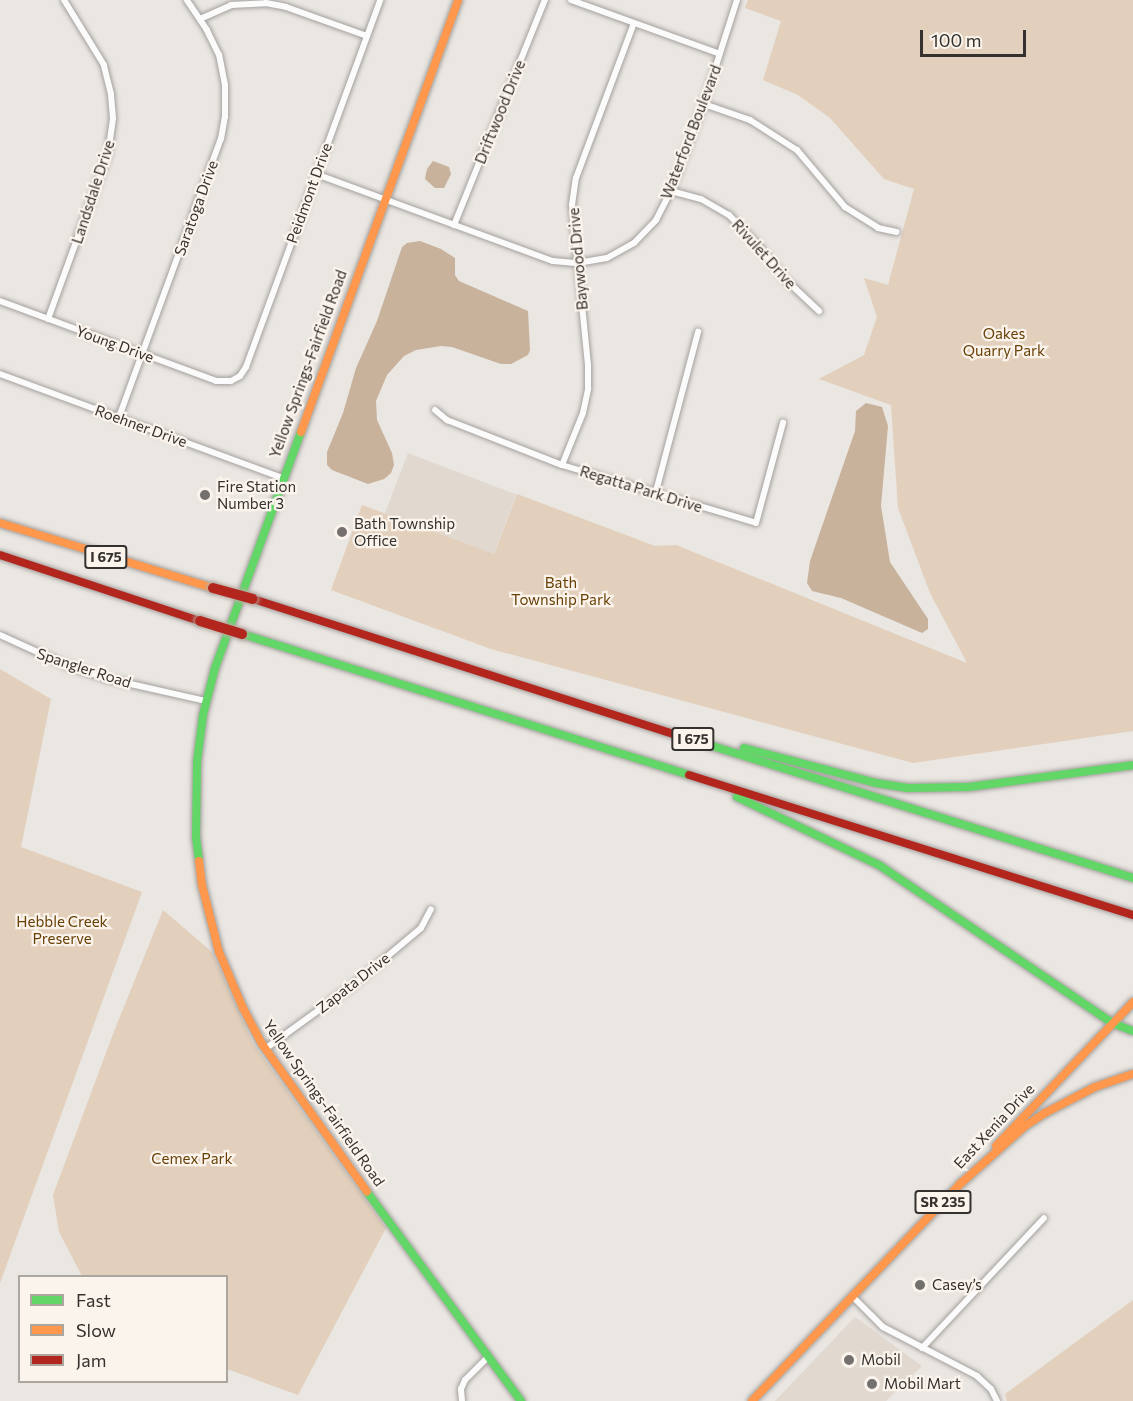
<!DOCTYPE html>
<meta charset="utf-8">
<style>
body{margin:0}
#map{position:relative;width:1133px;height:1401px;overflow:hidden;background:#eae6e2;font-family:Commissioner,sans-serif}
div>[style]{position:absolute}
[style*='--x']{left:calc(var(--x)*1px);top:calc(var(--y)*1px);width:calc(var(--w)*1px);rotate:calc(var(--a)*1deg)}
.built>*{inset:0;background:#e1d8cf;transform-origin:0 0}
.green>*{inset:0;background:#e2cfbc}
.water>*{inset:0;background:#c8b29b}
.roads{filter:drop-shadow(0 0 2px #a4a19e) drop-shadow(0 0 2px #a4a19e)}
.street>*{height:6px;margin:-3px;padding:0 3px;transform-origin:3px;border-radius:3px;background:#fcfbfb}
.fast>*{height:8px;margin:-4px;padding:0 4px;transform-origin:4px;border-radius:4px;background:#63d668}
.slow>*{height:8px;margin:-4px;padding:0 4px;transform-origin:4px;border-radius:4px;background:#ff974d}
.jam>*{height:8px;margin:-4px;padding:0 4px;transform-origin:4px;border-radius:4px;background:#b3261e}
.bridges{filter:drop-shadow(0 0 2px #b4aba1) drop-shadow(0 0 2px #b4aba1)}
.jam-bridge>*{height:10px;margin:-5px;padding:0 5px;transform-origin:5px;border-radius:5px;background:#b3261e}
.dots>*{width:16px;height:16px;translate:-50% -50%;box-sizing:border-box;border:3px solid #fbf4ec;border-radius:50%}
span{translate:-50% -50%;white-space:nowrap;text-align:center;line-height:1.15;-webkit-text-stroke:4.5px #fbf4ec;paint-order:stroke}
.shield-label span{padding:2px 4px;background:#fbf4ec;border:2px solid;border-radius:4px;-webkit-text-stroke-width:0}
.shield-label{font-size:14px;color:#34312f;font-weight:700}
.street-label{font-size:15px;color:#34312f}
.park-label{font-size:15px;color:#684006}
.poi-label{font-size:15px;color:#34312f}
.left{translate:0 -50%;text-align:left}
.legend{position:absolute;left:18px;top:1275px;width:210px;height:108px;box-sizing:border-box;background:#fbf4ec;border:2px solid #aba6a0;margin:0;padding:8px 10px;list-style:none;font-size:18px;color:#34312f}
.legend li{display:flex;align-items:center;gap:12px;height:30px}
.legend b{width:30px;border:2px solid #aba6a0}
.scale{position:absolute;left:920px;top:30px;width:106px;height:27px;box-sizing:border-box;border:3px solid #34312f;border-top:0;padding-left:8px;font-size:18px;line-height:21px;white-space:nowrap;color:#34312f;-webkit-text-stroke:4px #fbf4ec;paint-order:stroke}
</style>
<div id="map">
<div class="built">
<i style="left:408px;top:453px;width:116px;height:65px;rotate:21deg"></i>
<i style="clip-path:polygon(855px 1317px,922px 1366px,886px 1401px,775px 1401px)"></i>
</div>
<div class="green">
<i style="clip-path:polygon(748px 0,1133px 0,1133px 731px,913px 763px,491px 649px,331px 590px,362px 505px,494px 554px,517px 494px,655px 546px,676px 545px,967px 663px,930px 593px,898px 508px,891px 405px,819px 379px,864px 355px,877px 317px,864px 278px,888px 285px,914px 189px,884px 179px,830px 118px,798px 95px,763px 80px,781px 21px,745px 8px)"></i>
<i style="clip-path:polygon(0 669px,51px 699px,21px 847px,142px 892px,0 1283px)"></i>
<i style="clip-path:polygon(163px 910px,212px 952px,253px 1043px,386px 1228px,298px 1395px,227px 1369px,226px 1276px,82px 1276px,59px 1232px,53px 1195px,113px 1034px)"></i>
<i style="clip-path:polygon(1133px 1300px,1133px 1401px,1007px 1401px,1005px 1394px)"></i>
</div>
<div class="water">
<i style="clip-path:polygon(433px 161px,449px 167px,451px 174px,444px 188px,435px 188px,425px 179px,427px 169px)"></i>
<i style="clip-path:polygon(420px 241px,441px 249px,455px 258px,455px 275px,459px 281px,528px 311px,530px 350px,528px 355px,511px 364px,501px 364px,452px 347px,441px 346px,416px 350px,404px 356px,387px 375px,376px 401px,377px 420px,392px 453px,394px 465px,391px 473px,384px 479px,368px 484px,332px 470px,327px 465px,327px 452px,343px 413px,356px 368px,377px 321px,402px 247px,407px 243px)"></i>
<i style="clip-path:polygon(866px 403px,882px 407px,888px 426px,881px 506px,890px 562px,928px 619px,928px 629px,922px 633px,841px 598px,812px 591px,807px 583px,810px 561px,855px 431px,856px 411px)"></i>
</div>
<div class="roads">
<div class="street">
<i style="--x:571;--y:0;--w:158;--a:19.9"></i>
<i style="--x:200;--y:19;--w:34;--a:-24"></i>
<i style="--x:231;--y:5;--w:35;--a:-3"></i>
<i style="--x:266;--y:3;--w:20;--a:11"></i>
<i style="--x:286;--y:7;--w:86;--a:19.7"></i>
<i style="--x:704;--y:104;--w:49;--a:19.2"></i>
<i style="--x:750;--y:120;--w:56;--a:32.6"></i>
<i style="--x:797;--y:150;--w:75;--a:49.9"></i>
<i style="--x:845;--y:207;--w:39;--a:32"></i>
<i style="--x:878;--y:228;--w:19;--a:12"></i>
<i style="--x:316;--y:174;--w:252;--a:20.2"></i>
<i style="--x:553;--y:261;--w:25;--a:5"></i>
<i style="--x:578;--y:263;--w:29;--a:-10"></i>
<i style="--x:607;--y:258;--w:31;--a:-29"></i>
<i style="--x:634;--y:243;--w:32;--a:-46"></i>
<i style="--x:656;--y:220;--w:33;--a:-63"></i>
<i style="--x:671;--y:191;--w:100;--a:-69.6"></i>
<i style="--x:706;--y:97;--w:102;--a:-72.3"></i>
<i style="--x:671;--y:191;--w:31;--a:15"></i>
<i style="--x:701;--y:199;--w:32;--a:30"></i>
<i style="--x:729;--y:215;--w:40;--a:46"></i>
<i style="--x:757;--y:244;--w:45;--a:51.3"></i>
<i style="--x:785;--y:279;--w:47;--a:43.3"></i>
<i style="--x:454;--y:225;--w:243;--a:-68"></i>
<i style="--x:0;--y:301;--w:230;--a:20.3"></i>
<i style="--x:216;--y:381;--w:15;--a:0"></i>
<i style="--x:231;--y:381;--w:10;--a:-29"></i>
<i style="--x:240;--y:376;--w:11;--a:-56"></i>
<i style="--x:246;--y:367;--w:391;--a:-69.9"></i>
<i style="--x:48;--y:319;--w:176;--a:-70"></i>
<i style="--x:108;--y:154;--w:36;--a:-82"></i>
<i style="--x:113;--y:118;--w:24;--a:-95"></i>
<i style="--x:111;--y:94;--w:30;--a:-104"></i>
<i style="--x:104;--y:65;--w:76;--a:-121.6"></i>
<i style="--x:0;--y:374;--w:301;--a:20.2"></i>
<i style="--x:435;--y:410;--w:16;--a:40"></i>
<i style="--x:447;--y:420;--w:123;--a:21.4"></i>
<i style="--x:562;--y:465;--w:202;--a:16.6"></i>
<i style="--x:756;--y:523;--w:104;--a:-74.9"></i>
<i style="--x:119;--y:417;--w:296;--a:-69.9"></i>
<i style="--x:221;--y:139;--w:22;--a:-80"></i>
<i style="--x:225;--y:117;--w:32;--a:-90"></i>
<i style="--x:225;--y:85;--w:31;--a:-101"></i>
<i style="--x:219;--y:55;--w:28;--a:-116"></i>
<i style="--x:207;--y:30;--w:36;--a:-124"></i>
<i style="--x:562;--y:465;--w:56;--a:-68"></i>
<i style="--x:583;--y:413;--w:25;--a:-78"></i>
<i style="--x:588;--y:389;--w:24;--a:-90"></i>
<i style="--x:588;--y:365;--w:161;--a:-95.7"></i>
<i style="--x:572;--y:205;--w:27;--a:-82"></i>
<i style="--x:576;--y:178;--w:165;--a:-69.5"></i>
<i style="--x:655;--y:495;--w:169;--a:-75.2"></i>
<i style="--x:0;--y:635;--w:75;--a:24.5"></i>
<i style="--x:68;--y:666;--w:38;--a:18"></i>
<i style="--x:104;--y:678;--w:105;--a:12.7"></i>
<i style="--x:265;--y:1049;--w:107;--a:-35.9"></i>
<i style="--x:352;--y:986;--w:90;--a:-40"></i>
<i style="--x:421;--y:928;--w:21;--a:-62"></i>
<i style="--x:852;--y:1296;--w:44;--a:45"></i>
<i style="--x:883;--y:1327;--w:106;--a:27.5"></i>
<i style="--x:977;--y:1376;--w:19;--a:43"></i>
<i style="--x:991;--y:1389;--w:13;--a:63"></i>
<i style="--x:922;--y:1348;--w:178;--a:-46.8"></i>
<i style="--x:462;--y:1401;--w:12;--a:-95"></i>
<i style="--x:461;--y:1389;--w:10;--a:-66"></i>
<i style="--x:465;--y:1380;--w:31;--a:-45"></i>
</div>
<div class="fast">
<i style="--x:242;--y:634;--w:469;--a:17.5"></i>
<i style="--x:674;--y:734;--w:481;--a:17.4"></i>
<i style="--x:744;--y:748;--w:137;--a:14.9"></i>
<i style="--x:876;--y:783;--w:32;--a:9"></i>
<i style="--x:908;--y:788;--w:61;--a:-0.9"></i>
<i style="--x:969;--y:787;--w:165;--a:-7.6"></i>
<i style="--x:737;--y:797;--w:157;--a:25.6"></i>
<i style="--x:879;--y:865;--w:282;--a:34.1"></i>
<i style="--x:1112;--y:1023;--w:22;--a:21"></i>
<i style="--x:199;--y:861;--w:23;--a:-97"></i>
<i style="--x:196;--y:838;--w:76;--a:-89.2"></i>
<i style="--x:197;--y:762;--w:47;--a:-82.7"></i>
<i style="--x:203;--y:715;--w:49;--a:-75.7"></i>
<i style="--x:215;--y:668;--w:251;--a:-70"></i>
<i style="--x:367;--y:1192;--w:260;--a:53.6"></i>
</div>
<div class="slow">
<i style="--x:301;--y:432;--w:460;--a:-70"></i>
<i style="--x:0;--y:523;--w:223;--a:17"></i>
<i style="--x:199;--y:861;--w:24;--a:83"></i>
<i style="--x:202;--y:885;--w:69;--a:75.8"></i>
<i style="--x:219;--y:952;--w:61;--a:66.8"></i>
<i style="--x:243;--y:1008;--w:41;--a:62.2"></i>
<i style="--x:262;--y:1044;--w:181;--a:54.6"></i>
<i style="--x:996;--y:1146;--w:199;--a:-46.4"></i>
<i style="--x:959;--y:1185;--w:89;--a:-41.8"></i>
<i style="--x:1025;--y:1126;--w:24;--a:-33"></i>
<i style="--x:1045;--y:1113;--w:56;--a:-27.5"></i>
<i style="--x:1095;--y:1087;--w:40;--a:-18.9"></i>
<i style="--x:752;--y:1401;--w:303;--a:-46.2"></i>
</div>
<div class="jam">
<i style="--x:0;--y:555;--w:211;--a:18.3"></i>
<i style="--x:253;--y:599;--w:442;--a:17.8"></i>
<i style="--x:689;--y:775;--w:466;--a:17.5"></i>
</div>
</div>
<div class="bridges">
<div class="jam-bridge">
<i style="--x:213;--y:588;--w:41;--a:15.4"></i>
<i style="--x:200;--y:621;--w:44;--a:17.2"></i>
</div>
</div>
<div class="dots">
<i style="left:205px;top:495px;background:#74706e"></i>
<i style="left:342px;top:532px;background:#74706e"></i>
<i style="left:920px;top:1285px;background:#74706e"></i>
<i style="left:849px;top:1360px;background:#74706e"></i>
<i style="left:872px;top:1384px;background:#74706e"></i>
</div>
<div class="shield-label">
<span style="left:106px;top:557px">I 675</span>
<span style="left:693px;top:739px">I 675</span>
<span style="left:943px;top:1202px">SR 235</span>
</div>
<div class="street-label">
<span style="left:500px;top:112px;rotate:-68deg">Driftwood Drive</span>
<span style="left:691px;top:132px;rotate:-69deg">Waterford Boulevard</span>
<span style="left:93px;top:192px;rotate:-72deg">Landsdale Drive</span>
<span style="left:309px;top:193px;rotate:-70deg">Peidmont Drive</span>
<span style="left:196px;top:208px;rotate:-70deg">Saratoga Drive</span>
<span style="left:764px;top:254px;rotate:48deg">Rivulet Drive</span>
<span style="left:578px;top:259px;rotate:-95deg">Baywood Drive</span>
<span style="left:115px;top:344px;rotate:20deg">Young Drive</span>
<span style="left:308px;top:364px;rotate:-70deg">Yellow Springs-Fairfield Road</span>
<span style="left:141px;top:426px;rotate:20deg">Roehner Drive</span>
<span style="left:641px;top:489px;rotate:17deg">Regatta Park Drive</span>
<span style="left:84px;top:668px;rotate:18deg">Spangler Road</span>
<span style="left:353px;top:983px;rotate:-38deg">Zapata Drive</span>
<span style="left:324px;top:1103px;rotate:55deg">Yellow Springs-Fairfield Road</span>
<span style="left:994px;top:1126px;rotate:-47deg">East Xenia Drive</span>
</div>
<div class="park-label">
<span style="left:1004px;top:342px">Oakes<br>Quarry Park</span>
<span style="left:561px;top:591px">Bath<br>Township Park</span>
<span style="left:62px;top:930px">Hebble Creek<br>Preserve</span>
<span style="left:192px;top:1159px">Cemex Park</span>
</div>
<div class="poi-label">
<span class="left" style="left:217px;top:495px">Fire Station<br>Number 3</span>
<span class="left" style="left:354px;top:532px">Bath Township<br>Office</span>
<span class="left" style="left:932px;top:1285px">Casey’s</span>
<span class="left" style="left:861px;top:1360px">Mobil</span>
<span class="left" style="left:884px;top:1384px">Mobil Mart</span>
</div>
<ul class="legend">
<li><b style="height:8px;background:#63d668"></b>Fast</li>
<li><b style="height:8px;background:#ff974d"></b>Slow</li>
<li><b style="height:8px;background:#b3261e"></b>Jam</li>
</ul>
<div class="scale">100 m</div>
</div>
